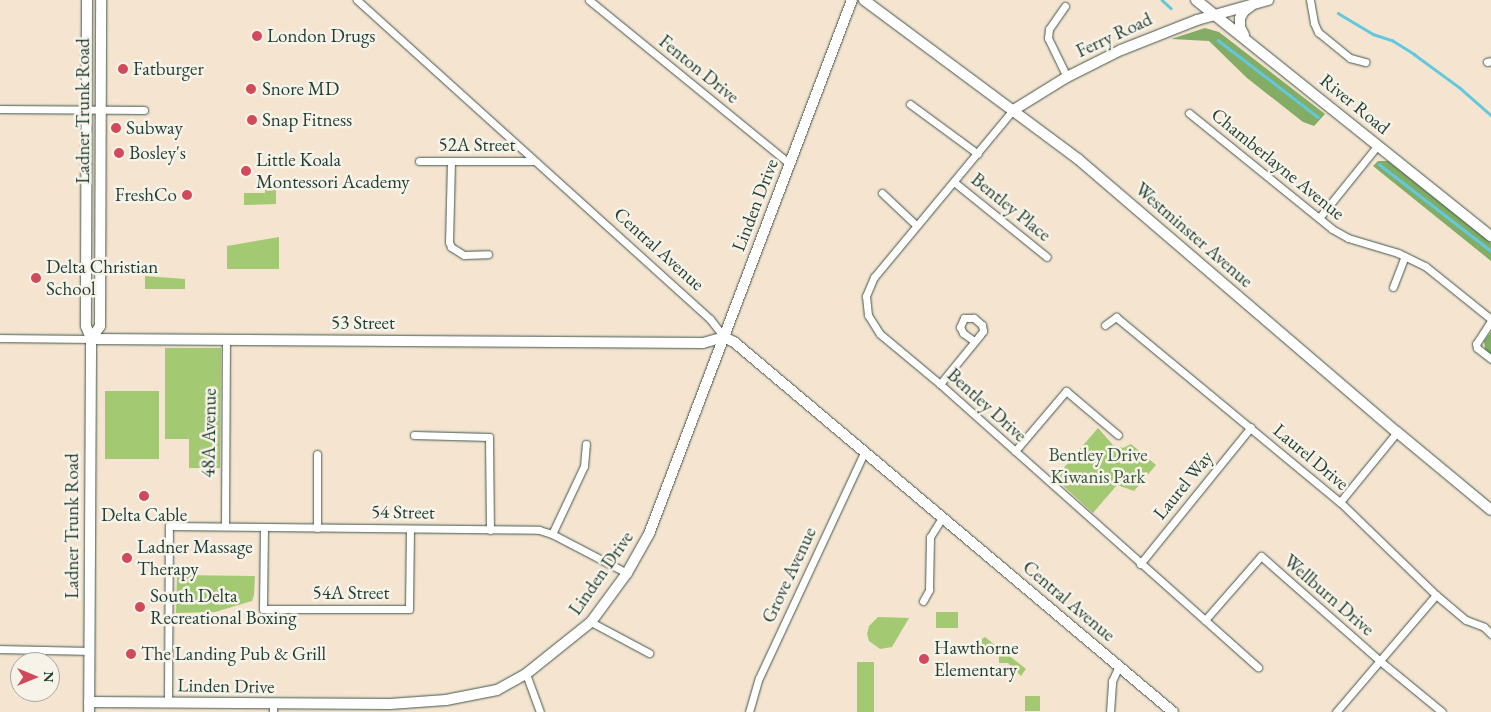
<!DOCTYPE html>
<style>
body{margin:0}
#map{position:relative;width:1491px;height:712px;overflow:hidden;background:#f5e5d0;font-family:"EB Garamond",serif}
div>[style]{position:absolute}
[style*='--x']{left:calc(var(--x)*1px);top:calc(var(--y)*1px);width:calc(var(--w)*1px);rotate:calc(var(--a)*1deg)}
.green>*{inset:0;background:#a4c973;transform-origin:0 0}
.forest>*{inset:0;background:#83ad65}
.stream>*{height:2.5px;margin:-1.25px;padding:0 1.25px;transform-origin:1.25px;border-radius:1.25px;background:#61c8df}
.roads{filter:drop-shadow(0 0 1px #3f564b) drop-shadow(0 0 1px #3f564b)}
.street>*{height:7px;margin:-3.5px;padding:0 3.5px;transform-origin:3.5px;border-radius:3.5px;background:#fff}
.secondary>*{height:10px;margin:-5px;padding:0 5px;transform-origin:5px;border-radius:5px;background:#fff}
.dots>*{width:14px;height:14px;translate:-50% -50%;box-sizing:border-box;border:2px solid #f7f3e8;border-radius:50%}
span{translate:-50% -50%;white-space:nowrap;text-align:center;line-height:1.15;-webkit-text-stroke:5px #f7f3e8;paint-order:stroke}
.street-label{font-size:19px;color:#1f3d34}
.poi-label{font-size:19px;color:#1f3d34}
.left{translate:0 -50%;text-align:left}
.right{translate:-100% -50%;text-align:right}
.park-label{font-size:19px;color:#3a5941}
.north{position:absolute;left:10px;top:652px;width:50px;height:50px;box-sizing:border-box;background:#f7f3e8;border:1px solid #a1aaa0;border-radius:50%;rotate:90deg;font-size:14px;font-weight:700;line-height:20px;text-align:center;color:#1f3d34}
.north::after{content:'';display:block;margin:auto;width:18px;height:22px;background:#d1495b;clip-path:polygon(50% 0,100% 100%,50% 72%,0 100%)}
</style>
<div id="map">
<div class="green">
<i style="clip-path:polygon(265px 184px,276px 184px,276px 204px,244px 205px,244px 193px,265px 193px)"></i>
<i style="clip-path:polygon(279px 237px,279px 269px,227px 269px,227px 246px)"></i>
<i style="clip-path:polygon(145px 276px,185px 279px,185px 289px,145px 289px)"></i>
<i style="clip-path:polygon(165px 348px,221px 348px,220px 468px,189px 468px,189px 439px,165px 439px)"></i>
<i style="left:105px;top:391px;width:54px;height:68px"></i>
<i style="clip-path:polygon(1098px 428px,1113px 445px,1123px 448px,1131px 444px,1156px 465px,1134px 491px,1117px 485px,1093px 513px,1055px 478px)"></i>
<i style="clip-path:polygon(177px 575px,255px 576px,254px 595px,252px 601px,215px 612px,176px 613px)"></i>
<i style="left:936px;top:612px;width:22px;height:16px"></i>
<i style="clip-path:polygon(878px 617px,909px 618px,892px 647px,880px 649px,869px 641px,867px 634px,869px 626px)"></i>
<i style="clip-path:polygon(985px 637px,996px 646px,995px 651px,991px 654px,982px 644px,982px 639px)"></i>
<i style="clip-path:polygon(999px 654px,1007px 654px,1026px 669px,1021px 676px,1008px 663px,999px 663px)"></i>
<i style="left:857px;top:662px;width:17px;height:50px"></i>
<i style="left:1025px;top:696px;width:15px;height:15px"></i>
</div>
<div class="forest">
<i style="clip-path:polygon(1205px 28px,1219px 32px,1325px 114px,1314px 126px,1303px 122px,1247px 78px,1209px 41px,1171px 39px)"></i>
<i style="clip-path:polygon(1378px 161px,1388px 161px,1491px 243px,1491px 261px,1373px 166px)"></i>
<i style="clip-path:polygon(1491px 332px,1491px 355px,1485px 349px,1484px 341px)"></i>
</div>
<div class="stream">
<i style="--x:1162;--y:0;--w:12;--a:42"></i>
<i style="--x:1338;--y:13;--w:41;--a:31"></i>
<i style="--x:1373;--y:34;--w:20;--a:18"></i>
<i style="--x:1392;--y:40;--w:26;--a:32"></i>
<i style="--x:1414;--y:54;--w:56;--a:36.3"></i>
<i style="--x:1459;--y:87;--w:43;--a:41.2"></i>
<i style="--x:1218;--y:40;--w:126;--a:37.6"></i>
<i style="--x:1379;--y:164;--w:142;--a:37.8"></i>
</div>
<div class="roads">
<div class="street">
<i style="--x:357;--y:0;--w:476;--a:42.1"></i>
<i style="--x:710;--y:319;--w:23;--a:52"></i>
<i style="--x:589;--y:0;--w:259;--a:39.2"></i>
<i style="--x:1310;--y:0;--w:23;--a:80"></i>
<i style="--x:1314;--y:23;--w:10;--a:66"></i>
<i style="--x:1318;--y:32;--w:41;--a:39.1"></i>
<i style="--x:1350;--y:58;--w:16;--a:15"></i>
<i style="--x:1065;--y:6;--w:28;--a:125"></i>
<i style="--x:1049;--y:29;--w:9;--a:96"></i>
<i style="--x:1048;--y:38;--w:43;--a:64"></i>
<i style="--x:1487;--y:62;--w:4;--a:-14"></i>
<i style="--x:910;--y:104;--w:84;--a:36.3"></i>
<i style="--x:0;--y:109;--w:144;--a:0.4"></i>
<i style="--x:1012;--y:111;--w:216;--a:129.7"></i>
<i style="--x:874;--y:277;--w:21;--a:113"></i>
<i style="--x:866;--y:296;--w:19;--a:84"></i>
<i style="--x:868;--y:315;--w:22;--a:58"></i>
<i style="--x:880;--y:334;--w:78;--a:39.8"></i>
<i style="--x:940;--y:384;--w:426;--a:41.7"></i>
<i style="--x:1189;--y:113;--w:184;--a:39"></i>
<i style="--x:1332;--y:229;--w:18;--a:29"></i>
<i style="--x:1348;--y:238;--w:52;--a:16.7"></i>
<i style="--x:1398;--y:253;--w:30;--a:26"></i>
<i style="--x:1425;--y:266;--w:85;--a:38.8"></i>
<i style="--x:419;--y:161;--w:115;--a:0"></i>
<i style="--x:451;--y:161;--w:81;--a:91.4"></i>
<i style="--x:449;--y:242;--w:5;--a:68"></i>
<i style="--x:451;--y:247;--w:15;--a:32"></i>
<i style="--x:464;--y:255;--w:24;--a:-2"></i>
<i style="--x:954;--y:182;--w:119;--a:38.9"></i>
<i style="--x:882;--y:193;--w:47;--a:43.3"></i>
<i style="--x:1319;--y:218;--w:94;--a:-51.1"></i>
<i style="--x:1393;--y:287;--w:33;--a:-69"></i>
<i style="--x:1491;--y:321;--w:27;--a:123"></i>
<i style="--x:1476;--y:344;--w:4;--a:76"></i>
<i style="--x:1477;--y:348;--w:18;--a:38"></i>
<i style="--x:1105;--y:325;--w:14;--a:-36"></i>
<i style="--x:1116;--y:317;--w:291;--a:39.6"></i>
<i style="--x:1340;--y:502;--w:134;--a:44.1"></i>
<i style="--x:1436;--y:595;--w:39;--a:40"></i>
<i style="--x:1466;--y:620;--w:19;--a:21"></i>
<i style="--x:1484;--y:627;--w:10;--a:45"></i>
<i style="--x:0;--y:338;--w:91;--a:0.6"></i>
<i style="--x:940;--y:384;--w:63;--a:-50.8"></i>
<i style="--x:980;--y:335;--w:5;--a:-53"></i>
<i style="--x:983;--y:331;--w:6;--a:-99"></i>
<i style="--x:982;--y:325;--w:11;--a:-139"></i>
<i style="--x:974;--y:318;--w:10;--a:180"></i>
<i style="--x:964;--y:318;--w:10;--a:114"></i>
<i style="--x:960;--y:327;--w:7;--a:63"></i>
<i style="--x:963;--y:333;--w:14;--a:36"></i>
<i style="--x:414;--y:435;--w:75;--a:1.5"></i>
<i style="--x:489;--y:437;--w:93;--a:89.4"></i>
<i style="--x:1015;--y:451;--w:79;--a:-49.6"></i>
<i style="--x:1066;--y:391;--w:68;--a:40.2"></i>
<i style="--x:317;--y:454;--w:74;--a:90"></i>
<i style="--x:1340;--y:502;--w:90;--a:-50.8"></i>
<i style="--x:225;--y:526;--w:186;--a:-89.7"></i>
<i style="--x:264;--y:527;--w:82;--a:90.7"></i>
<i style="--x:263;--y:609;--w:146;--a:0"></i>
<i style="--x:409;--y:609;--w:80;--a:-89.3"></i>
<i style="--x:552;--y:534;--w:75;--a:-64.8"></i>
<i style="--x:584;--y:466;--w:22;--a:-85"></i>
<i style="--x:1140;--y:564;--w:176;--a:-51"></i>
<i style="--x:923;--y:601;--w:13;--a:-61"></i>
<i style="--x:929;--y:590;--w:53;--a:-88.9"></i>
<i style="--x:930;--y:537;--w:22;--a:-58"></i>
<i style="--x:1205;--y:620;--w:85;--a:-48.8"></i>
<i style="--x:1261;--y:556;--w:159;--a:41.4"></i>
<i style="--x:1380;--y:661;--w:80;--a:39.4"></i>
<i style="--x:591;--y:622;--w:66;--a:28.1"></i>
<i style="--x:0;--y:649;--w:89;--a:1.3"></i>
<i style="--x:526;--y:674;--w:40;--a:69.8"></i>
<i style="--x:168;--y:702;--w:176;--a:-89.7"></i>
<i style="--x:169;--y:526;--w:370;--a:0.6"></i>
<i style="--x:539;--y:530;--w:14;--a:17"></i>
<i style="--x:552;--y:534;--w:85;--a:27.5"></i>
<i style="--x:273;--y:704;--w:8;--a:90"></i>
<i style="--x:749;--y:712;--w:35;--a:-74"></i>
<i style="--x:759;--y:678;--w:248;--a:-65"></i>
<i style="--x:1110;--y:712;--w:31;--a:-86"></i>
<i style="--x:1112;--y:681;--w:17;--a:-65"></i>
<i style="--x:1336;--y:712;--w:154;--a:-49.5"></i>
</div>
<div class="secondary">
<i style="--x:87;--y:0;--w:326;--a:90.2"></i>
<i style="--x:86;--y:326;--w:14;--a:69"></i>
<i style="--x:91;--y:339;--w:14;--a:90"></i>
<i style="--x:91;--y:353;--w:359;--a:90.3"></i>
<i style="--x:864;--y:0;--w:267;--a:36.6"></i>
<i style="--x:1078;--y:159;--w:420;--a:40.6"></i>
<i style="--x:1397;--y:432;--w:122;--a:39.7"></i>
<i style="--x:1196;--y:0;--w:378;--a:38.7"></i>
<i style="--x:1244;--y:35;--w:9;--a:-117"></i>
<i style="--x:1240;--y:27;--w:9;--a:-90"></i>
<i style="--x:1240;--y:18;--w:8;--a:-60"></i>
<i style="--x:1244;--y:11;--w:9;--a:-36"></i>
<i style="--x:1012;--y:111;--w:65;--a:-31.7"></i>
<i style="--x:1067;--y:77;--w:60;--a:-26.6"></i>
<i style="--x:1121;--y:50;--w:82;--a:-21.5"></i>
<i style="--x:1197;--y:20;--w:74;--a:-15.7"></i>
<i style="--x:724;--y:337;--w:11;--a:27"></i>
<i style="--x:734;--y:342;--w:574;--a:40.13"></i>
<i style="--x:91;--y:339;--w:612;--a:0.37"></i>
<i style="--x:703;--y:343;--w:22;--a:-16"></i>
<i style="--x:91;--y:339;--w:16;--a:-55"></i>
<i style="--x:100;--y:326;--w:326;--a:-89.8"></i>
<i style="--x:89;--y:702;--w:301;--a:0.4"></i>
<i style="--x:390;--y:704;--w:56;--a:-4.1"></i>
<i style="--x:446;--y:700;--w:52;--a:-11.1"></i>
<i style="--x:497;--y:690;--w:33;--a:-29"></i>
<i style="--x:526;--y:674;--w:83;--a:-38.7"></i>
<i style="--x:591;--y:622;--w:61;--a:-53.7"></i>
<i style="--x:627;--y:573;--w:45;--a:-60.6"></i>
<i style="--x:649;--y:534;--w:571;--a:-69.19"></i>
</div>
</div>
<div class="dots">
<i style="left:257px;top:36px;background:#d1495b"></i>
<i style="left:123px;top:69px;background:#d1495b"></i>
<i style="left:251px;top:89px;background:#d1495b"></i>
<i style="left:252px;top:120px;background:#d1495b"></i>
<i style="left:116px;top:128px;background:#d1495b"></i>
<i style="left:119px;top:153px;background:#d1495b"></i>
<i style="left:246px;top:171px;background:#d1495b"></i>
<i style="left:187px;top:195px;background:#d1495b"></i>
<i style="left:36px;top:278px;background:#d1495b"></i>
<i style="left:144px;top:496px;background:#d1495b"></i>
<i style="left:127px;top:558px;background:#d1495b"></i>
<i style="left:140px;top:607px;background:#d1495b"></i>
<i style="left:131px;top:654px;background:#d1495b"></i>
<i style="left:924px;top:659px;background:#d1495b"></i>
</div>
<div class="street-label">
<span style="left:1114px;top:35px;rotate:-25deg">Ferry Road</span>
<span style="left:699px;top:69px;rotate:39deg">Fenton Drive</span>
<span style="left:1355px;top:104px;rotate:39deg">River Road</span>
<span style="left:83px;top:111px;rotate:-90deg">Ladner Trunk Road</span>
<span style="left:477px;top:145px">52A Street</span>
<span style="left:1278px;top:164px;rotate:39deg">Chamberlayne Avenue</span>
<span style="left:755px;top:205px;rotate:-69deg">Linden Drive</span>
<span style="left:1011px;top:207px;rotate:39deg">Bentley Place</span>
<span style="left:1194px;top:235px;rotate:41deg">Westminster Avenue</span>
<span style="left:659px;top:249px;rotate:42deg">Central Avenue</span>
<span style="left:363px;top:323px">53 Street</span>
<span style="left:987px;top:405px;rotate:42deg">Bentley Drive</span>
<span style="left:209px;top:433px;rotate:-89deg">48A Avenue</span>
<span style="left:1311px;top:457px;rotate:40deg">Laurel Drive</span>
<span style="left:1183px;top:485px;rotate:-51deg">Laurel Way</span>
<span style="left:403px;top:512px;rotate:1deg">54 Street</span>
<span style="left:72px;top:526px;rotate:-90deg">Ladner Trunk Road</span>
<span style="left:601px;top:573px;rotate:-55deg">Linden Drive</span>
<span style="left:789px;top:575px;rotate:-65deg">Grove Avenue</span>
<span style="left:351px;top:593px">54A Street</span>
<span style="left:1329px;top:595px;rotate:41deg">Wellburn Drive</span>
<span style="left:1069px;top:601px;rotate:40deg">Central Avenue</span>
<span style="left:226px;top:686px;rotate:1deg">Linden Drive</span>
</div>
<div class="poi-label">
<span class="left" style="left:267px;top:36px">London Drugs</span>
<span class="left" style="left:133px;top:69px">Fatburger</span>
<span class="left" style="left:262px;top:89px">Snore MD</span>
<span class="left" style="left:262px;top:120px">Snap Fitness</span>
<span class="left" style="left:126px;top:128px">Subway</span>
<span class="left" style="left:129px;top:153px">Bosley's</span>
<span class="left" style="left:256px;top:171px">Little Koala<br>Montessori Academy</span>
<span class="right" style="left:177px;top:195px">FreshCo</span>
<span class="left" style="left:46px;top:278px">Delta Christian<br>School</span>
<span style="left:144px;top:515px">Delta Cable</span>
<span class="left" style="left:137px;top:558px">Ladner Massage<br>Therapy</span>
<span class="left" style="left:150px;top:607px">South Delta<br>Recreational Boxing</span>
<span class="left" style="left:934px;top:659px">Hawthorne<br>Elementary</span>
<span class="left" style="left:141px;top:654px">The Landing Pub &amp; Grill</span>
</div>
<div class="park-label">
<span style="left:1098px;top:466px">Bentley Drive<br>Kiwanis Park</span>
</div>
<div class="north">N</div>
</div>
